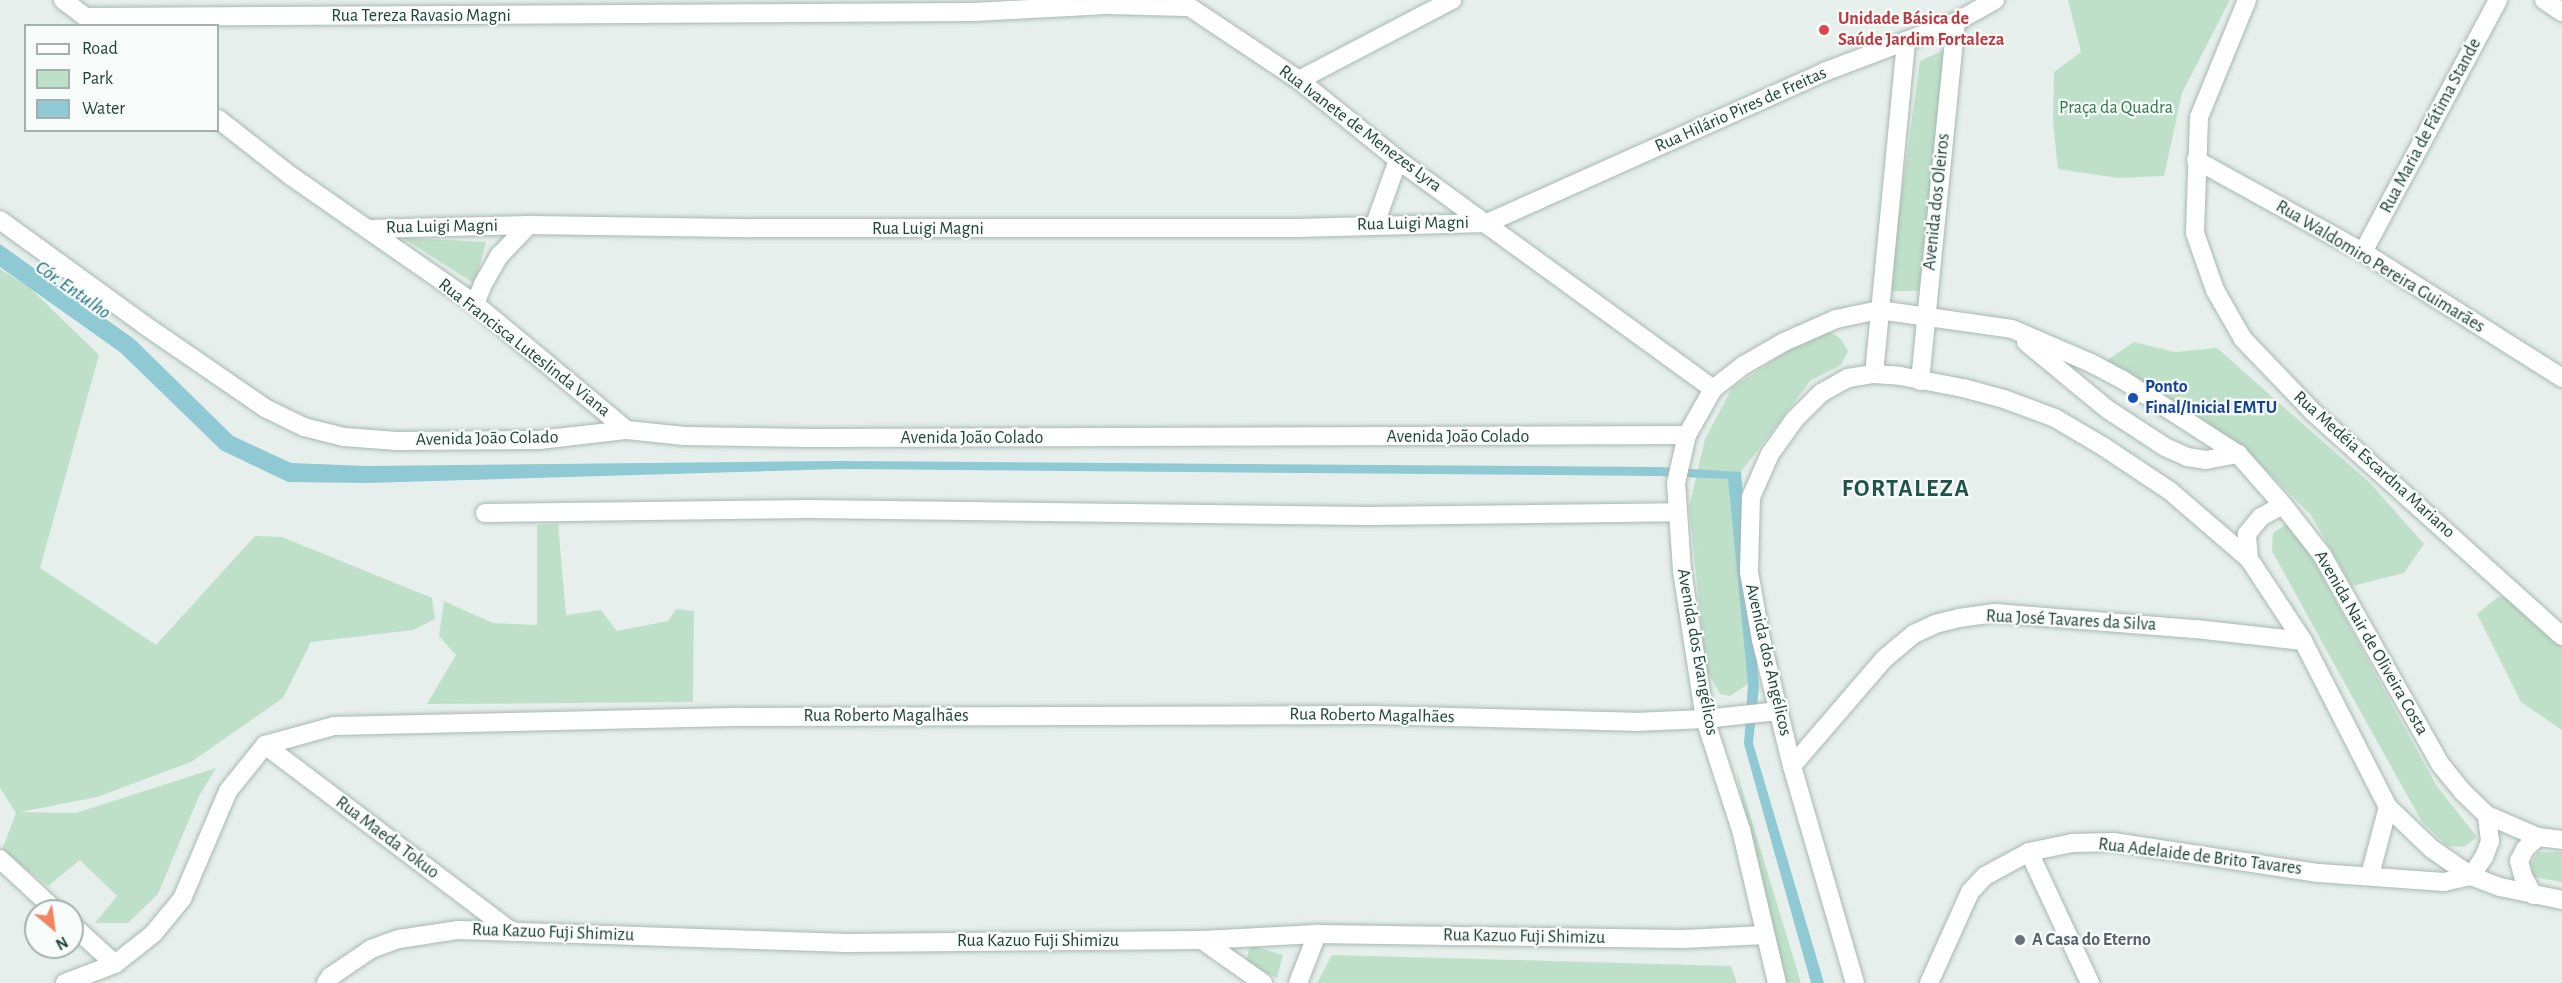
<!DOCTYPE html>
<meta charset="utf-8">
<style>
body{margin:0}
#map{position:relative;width:2562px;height:983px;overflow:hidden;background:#e6efeb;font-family:"Alegreya Sans",sans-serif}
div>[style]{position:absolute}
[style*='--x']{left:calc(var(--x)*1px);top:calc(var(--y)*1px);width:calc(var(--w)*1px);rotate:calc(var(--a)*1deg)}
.green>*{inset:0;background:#bfe0c8}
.water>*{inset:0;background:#8ec9d4}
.roads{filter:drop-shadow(0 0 2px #a8b8b2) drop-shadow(0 0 2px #a8b8b2)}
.street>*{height:18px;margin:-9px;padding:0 9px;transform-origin:9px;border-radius:9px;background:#fff}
.dots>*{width:16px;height:16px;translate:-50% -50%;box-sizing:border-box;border:3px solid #f7fbf9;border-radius:50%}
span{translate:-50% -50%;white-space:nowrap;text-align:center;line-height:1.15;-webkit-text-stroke:4.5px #f7fbf9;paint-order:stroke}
.street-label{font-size:18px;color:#24423a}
.health-label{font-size:18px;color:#be3a42;font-weight:700}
.left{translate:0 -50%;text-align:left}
.park-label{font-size:18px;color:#2d7a4b}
.transit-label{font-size:18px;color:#164399;font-weight:700}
.worship-label{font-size:18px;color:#5b616d;font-weight:700}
.water-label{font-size:20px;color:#1c6f80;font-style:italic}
.district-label{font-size:24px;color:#1f5548;font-weight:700;letter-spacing:1.5px}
.legend{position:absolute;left:24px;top:24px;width:195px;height:108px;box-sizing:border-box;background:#f7fbf9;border:2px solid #a3b1ad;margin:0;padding:8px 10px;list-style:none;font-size:18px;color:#24423a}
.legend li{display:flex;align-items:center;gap:12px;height:30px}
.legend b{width:30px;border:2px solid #a3b1ad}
.north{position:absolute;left:24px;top:899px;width:60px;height:60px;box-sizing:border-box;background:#f7fbf9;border:2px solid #a3b1ad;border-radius:50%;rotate:151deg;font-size:16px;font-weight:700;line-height:24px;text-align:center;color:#24423a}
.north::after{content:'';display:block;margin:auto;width:21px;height:27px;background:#f4845f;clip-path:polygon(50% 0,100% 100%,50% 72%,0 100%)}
</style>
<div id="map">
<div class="green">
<i style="clip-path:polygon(2068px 0,2230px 0,2182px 93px,2164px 176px,2118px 178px,2058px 169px,2053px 121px,2054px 72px,2081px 52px)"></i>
<i style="clip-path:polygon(1950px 47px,1919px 291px,1888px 291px,1920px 61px)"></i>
<i style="clip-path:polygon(403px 238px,486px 242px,475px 284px)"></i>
<i style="clip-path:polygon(0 269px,30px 288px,99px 355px,40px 568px,156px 645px,255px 536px,282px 537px,432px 598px,435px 619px,413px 630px,311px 642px,283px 698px,191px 762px,97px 797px,20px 812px,76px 813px,216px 768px,199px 796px,158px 894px,128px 923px,95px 923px,117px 896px,80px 860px,48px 886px,2px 850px,16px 813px,0 788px)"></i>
<i style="clip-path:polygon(1827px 330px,1841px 339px,1848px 351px,1841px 365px,1811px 380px,1741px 472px,1740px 563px,1748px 684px,1730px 696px,1720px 694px,1706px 669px,1689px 507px,1705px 439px,1732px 388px,1789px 350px)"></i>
<i style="clip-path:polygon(2134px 342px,2175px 352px,2217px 348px,2370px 483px,2424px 544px,2404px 573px,2352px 586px,2311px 515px,2259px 463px,2179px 404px,2106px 361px)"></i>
<i style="clip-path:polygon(558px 524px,566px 615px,601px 610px,617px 631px,668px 621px,676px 609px,694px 611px,693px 702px,427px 704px,456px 655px,439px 636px,444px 601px,493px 623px,537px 625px,537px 525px)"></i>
<i style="clip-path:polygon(2285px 525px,2295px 528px,2304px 543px,2436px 785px,2477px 837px,2464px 847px,2447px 846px,2422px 822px,2334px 664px,2272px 551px,2273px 533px)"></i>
<i style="clip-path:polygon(2519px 596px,2562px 636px,2562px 730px,2521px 702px,2477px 614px,2498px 597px)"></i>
<i style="clip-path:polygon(1736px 769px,1801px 983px,1778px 983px)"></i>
<i style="clip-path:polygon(2538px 852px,2562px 852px,2562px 882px,2533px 877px,2531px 864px)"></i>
<i style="clip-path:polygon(1250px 945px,1283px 955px,1277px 978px,1246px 962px)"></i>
<i style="clip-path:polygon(1332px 955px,1731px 966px,1737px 983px,1317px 983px)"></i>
</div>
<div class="water">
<i style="clip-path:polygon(0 244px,134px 339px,233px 436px,291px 463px,366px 466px,839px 461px,1659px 467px,1741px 472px,1759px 687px,1753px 743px,1824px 983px,1811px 983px,1744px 744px,1748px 684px,1728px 479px,1658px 476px,839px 469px,366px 483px,288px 482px,221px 450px,120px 352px,0 267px)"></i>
</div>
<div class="roads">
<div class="street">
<i style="--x:63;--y:0;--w:40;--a:37"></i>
<i style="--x:1179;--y:0;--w:144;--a:33.7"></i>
<i style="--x:1299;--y:80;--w:127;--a:38.9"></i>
<i style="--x:1398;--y:160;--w:389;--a:36"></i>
<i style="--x:2247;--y:0;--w:126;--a:112.3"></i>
<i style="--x:2199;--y:117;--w:116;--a:92"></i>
<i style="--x:2195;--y:233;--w:60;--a:70.7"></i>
<i style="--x:2215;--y:290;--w:56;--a:60.3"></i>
<i style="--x:2243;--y:339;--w:101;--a:46.2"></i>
<i style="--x:2313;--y:412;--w:335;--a:42"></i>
<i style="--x:2544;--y:0;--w:22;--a:34"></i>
<i style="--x:86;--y:17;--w:887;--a:-0.32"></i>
<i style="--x:973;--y:12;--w:132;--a:-3"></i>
<i style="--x:1105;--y:5;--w:83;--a:1.4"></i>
<i style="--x:1299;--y:80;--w:173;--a:-27.6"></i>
<i style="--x:218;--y:119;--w:93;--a:38"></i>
<i style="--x:291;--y:176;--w:224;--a:34.8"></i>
<i style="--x:475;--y:304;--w:197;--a:39.7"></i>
<i style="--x:2196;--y:160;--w:191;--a:28.9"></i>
<i style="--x:2363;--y:252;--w:236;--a:32.3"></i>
<i style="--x:0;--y:220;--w:177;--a:36"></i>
<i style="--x:143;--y:324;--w:148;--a:34.5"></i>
<i style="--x:265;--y:408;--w:43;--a:26"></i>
<i style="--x:304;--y:427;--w:41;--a:14"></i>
<i style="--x:344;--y:437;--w:53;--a:4.3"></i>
<i style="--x:397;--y:441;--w:142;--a:-0.4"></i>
<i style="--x:539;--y:440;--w:89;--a:-6.5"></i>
<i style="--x:627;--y:430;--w:58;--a:5.9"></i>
<i style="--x:685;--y:436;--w:125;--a:0.9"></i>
<i style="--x:810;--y:438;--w:877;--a:-0.2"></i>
<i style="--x:1375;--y:224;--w:68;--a:-70.2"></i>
<i style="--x:368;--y:229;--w:161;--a:-1.4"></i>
<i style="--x:529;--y:225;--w:224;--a:0.8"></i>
<i style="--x:753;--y:228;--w:544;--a:0"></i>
<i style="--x:1297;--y:228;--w:190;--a:-1.5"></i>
<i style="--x:1487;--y:223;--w:369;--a:-24.1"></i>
<i style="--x:1824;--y:72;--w:141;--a:-20.7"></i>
<i style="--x:1956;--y:22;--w:45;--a:-29.4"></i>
<i style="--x:2363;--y:252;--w:286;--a:-61.8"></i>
<i style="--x:475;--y:304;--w:22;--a:-68"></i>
<i style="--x:483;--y:284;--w:34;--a:-60"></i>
<i style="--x:500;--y:255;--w:42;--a:-46"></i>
<i style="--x:2026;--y:342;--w:105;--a:39.6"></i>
<i style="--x:2107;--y:409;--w:69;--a:33.2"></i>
<i style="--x:2165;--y:447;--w:24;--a:24"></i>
<i style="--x:2187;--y:457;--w:19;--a:9"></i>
<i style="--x:2206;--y:460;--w:33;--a:-11"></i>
<i style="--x:1874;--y:374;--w:335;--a:-84.5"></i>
<i style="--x:1920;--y:381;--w:361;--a:-84.3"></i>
<i style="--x:485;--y:513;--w:323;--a:-0.7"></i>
<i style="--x:808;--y:509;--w:558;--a:0.72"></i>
<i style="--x:1366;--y:516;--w:310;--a:-0.7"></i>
<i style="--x:2249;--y:559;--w:25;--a:-95"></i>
<i style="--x:2247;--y:534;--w:22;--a:-51"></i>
<i style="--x:2261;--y:517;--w:25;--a:-29"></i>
<i style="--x:265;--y:745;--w:307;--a:37.1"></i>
<i style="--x:1792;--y:766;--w:141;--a:-49.3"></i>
<i style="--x:1884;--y:659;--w:39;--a:-40"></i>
<i style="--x:1914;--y:634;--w:23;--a:-25"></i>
<i style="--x:1935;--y:624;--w:25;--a:-14"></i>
<i style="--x:1959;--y:618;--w:36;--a:-8"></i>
<i style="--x:1995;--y:613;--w:202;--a:4.6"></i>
<i style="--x:2196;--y:629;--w:108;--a:6.4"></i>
<i style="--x:2029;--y:852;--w:145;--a:65"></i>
<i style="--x:0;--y:859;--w:76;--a:42.9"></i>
<i style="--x:2370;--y:875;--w:70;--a:-75.2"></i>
<i style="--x:2533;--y:895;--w:21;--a:-118"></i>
<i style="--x:2523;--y:876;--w:16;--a:-105"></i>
<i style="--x:2519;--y:861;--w:13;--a:-63"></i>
<i style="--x:2525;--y:849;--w:18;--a:-43"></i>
<i style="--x:72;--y:925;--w:58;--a:42.2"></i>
<i style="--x:1202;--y:940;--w:75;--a:35.2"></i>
<i style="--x:65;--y:983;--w:53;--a:-20.8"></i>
<i style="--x:115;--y:964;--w:48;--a:-38.3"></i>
<i style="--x:153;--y:934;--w:45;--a:-50.4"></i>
<i style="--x:182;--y:899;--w:117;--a:-66.9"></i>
<i style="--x:228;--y:791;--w:59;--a:-51.2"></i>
<i style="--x:265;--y:745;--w:72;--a:-15.4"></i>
<i style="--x:334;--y:726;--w:409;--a:-1.3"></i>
<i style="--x:743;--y:717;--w:630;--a:-0.18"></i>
<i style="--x:1373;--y:715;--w:261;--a:1.5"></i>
<i style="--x:1634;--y:722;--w:71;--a:-2.4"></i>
<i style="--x:1705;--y:719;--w:74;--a:-6.2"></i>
<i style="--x:326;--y:983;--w:7;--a:-56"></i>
<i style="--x:330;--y:977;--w:50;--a:-34.3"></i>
<i style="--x:371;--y:949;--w:30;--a:-20"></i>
<i style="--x:399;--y:939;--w:60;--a:-8.7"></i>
<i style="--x:458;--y:930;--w:389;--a:1.9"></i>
<i style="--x:847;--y:943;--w:355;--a:-0.5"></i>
<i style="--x:1202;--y:940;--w:115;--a:-3"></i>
<i style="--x:1317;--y:934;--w:366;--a:0.8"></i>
<i style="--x:1683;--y:939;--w:82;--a:-2.8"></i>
<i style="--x:1298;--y:983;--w:53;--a:-68.8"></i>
<i style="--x:1777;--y:983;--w:157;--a:-103.2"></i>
<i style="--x:1741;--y:830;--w:117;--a:-108"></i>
<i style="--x:1705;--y:719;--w:151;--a:-98.8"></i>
<i style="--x:1682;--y:570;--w:87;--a:-93.9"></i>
<i style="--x:1676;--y:483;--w:49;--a:-77.1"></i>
<i style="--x:1687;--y:435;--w:53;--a:-60.5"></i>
<i style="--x:1713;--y:389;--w:39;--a:-38"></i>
<i style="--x:1744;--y:365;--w:46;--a:-29.9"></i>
<i style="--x:1784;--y:342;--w:57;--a:-23.9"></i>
<i style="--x:1836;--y:319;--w:44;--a:-11.8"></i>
<i style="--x:1879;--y:310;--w:134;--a:8.1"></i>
<i style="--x:2012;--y:329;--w:86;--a:23.3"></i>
<i style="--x:2091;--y:363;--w:36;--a:28"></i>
<i style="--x:2123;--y:380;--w:137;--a:32.8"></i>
<i style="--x:2238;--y:454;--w:68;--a:48.6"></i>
<i style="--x:2283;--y:505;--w:63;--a:52"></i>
<i style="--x:2322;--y:555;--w:241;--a:60.5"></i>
<i style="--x:2441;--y:765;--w:35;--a:51"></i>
<i style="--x:2463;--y:792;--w:33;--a:44"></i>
<i style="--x:2487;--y:815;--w:56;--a:23.3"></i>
<i style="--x:2538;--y:837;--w:24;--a:7"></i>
<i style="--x:1855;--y:983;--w:226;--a:-106.2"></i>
<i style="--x:1792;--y:766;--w:130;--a:-103.8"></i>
<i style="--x:1761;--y:640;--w:69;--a:-100"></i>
<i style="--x:1749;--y:572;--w:75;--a:-88.5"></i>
<i style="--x:1751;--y:497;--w:47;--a:-66.2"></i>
<i style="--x:1770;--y:454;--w:43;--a:-54.5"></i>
<i style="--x:1795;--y:419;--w:37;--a:-45"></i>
<i style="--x:1821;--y:393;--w:31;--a:-29"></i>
<i style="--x:1848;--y:378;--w:26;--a:-9"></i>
<i style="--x:1874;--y:374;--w:26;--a:4"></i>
<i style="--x:1900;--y:376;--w:64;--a:10.8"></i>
<i style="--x:1963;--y:388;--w:42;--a:15"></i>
<i style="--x:2004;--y:399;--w:54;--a:20.4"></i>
<i style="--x:2055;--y:418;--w:57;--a:30.6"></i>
<i style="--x:2104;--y:447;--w:79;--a:33.7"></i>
<i style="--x:2170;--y:491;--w:104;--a:40.7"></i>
<i style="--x:2249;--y:559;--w:98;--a:56.6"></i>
<i style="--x:2303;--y:641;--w:186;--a:62.9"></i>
<i style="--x:2388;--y:807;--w:61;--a:43.7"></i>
<i style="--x:2432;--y:849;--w:47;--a:34.7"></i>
<i style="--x:2471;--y:876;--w:31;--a:21"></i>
<i style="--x:2500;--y:887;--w:63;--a:11.8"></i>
<i style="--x:1929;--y:983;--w:100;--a:-65.7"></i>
<i style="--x:1970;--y:892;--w:22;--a:-47"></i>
<i style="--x:1985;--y:876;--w:50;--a:-28.6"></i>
<i style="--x:2029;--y:852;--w:44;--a:-11.8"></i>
<i style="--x:2072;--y:843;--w:41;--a:-1.4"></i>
<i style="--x:2113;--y:842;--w:208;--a:8.6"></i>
<i style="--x:2319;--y:873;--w:125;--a:4.1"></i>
<i style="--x:2444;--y:882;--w:28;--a:-13"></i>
<i style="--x:2471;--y:876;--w:23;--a:-56"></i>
<i style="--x:2484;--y:857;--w:17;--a:-69"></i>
<i style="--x:2490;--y:841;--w:26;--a:-97"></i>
</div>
</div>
<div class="dots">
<i style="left:1824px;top:30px;background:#e0444e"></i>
<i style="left:2133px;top:398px;background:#1a4fb4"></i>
<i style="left:2020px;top:940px;background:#6b7280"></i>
</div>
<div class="street-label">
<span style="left:421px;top:16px">Rua Tereza Ravasio Magni</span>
<span style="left:1741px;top:110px;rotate:-24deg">Rua Hilário Pires de Freitas</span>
<span style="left:2431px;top:126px;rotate:-62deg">Rua Maria de Fátima Stande</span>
<span style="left:1360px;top:129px;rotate:37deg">Rua Ivanete de Menezes Lyra</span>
<span style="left:1937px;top:202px;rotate:-84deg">Avenida dos Oleiros</span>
<span style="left:1413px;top:224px;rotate:-1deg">Rua Luigi Magni</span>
<span style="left:442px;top:227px;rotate:-1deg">Rua Luigi Magni</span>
<span style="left:928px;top:229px">Rua Luigi Magni</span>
<span style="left:2380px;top:267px;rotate:31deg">Rua Waldomiro Pereira Guimarães</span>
<span style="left:524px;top:348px;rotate:38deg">Rua Francisca Luteslinda Viana</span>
<span style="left:1458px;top:437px">Avenida João Colado</span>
<span style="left:972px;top:438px">Avenida João Colado</span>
<span style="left:487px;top:439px;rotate:-1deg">Avenida João Colado</span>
<span style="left:2374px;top:465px;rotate:42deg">Rua Medéia Escardna Mariano</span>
<span style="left:2071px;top:621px;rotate:3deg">Rua José Tavares da Silva</span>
<span style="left:2371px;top:643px;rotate:60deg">Avenida Nair de Oliveira Costa</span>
<span style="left:1697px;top:652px;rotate:80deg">Avenida dos Evangélicos</span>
<span style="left:1768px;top:660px;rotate:77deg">Avenida dos Angélicos</span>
<span style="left:886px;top:716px">Rua Roberto Magalhães</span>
<span style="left:1372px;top:716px;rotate:1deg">Rua Roberto Magalhães</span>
<span style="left:387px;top:838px;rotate:37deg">Rua Maeda Tokuo</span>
<span style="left:2200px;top:857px;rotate:7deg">Rua Adelaide de Brito Tavares</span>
<span style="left:553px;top:933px;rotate:2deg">Rua Kazuo Fuji Shimizu</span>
<span style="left:1524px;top:937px;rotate:1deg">Rua Kazuo Fuji Shimizu</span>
<span style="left:1038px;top:941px">Rua Kazuo Fuji Shimizu</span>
</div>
<div class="health-label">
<span class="left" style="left:1838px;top:30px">Unidade Básica de<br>Saúde Jardim Fortaleza</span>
</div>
<div class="park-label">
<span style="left:2116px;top:108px">Praça da Quadra</span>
</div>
<div class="transit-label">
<span class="left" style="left:2145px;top:398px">Ponto<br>Final/Inicial EMTU</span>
</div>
<div class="worship-label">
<span class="left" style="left:2032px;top:940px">A Casa do Eterno</span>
</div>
<div class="water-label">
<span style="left:73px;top:290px;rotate:35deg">Cór. Entulho</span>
</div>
<div class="district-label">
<span style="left:1906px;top:490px">FORTALEZA</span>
</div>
<ul class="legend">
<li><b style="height:8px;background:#fff"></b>Road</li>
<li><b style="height:16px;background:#bfe0c8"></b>Park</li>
<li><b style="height:16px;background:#8ec9d4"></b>Water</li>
</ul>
<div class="north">N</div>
</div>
